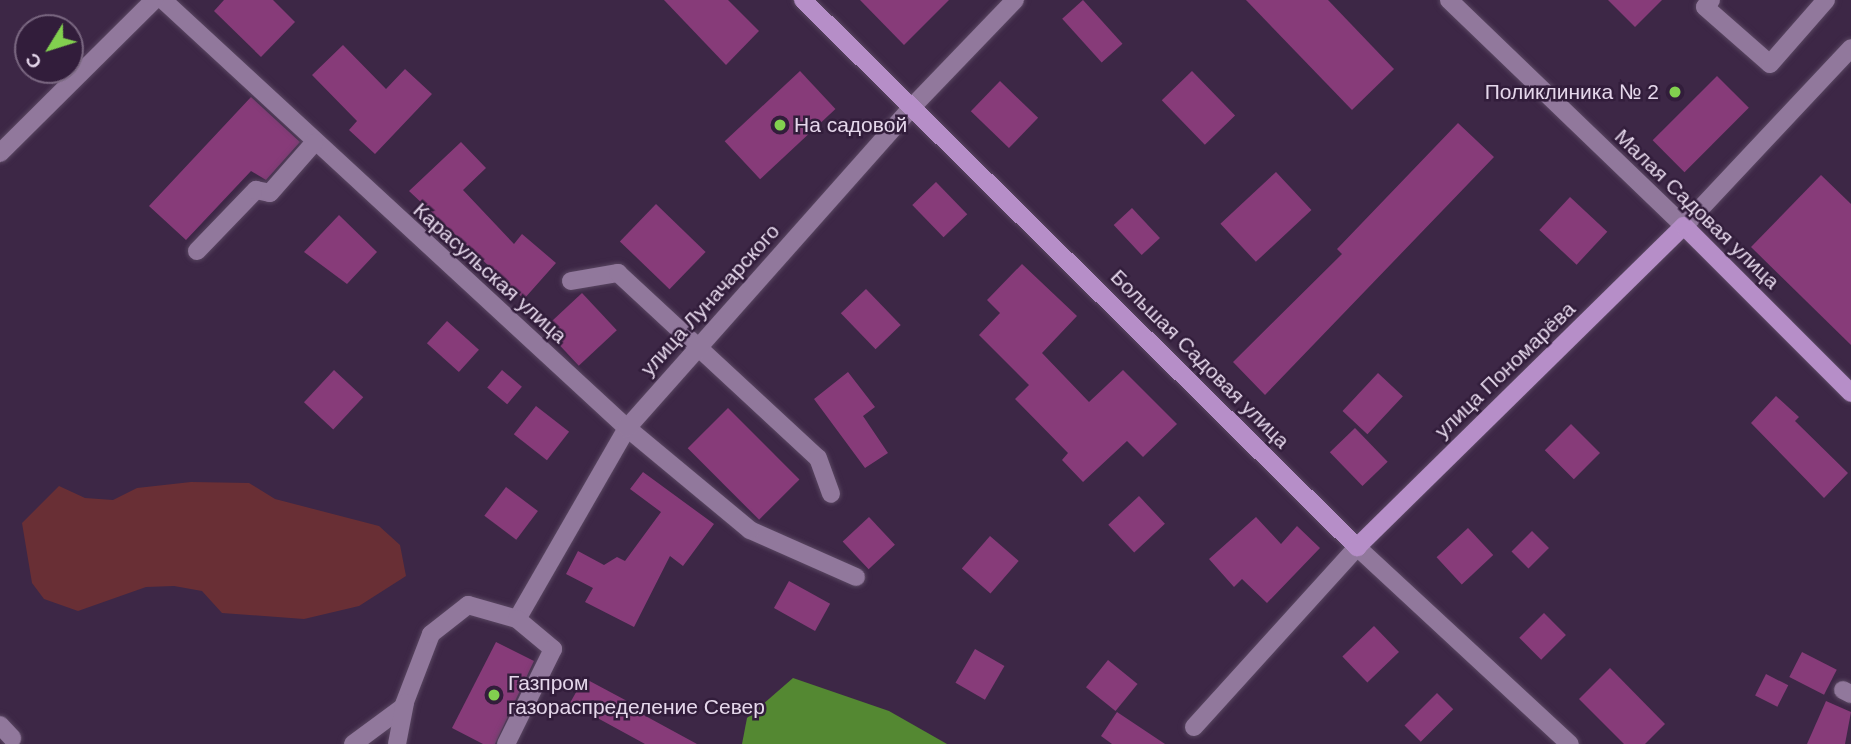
<!DOCTYPE html>
<meta charset="utf-8">
<style>
body{margin:0}
#map{position:relative;width:1851px;height:744px;overflow:hidden;background:#3d2746;font-family:Helvetica,sans-serif}
div>[style]{position:absolute}
[style*='--x']{left:calc(var(--x)*1px);top:calc(var(--y)*1px);width:calc(var(--w)*1px);rotate:calc(var(--a)*1deg)}
.green>*{inset:0;background:#692f35}
.water>*{inset:0;background:#548832}
.building>*{inset:0;background:#873b79;transform-origin:0 0}
.roads{filter:drop-shadow(0 0 2px #594661) drop-shadow(0 0 2px #594661)}
.minor>*{height:18px;margin:-9px;padding:0 9px;transform-origin:9px;border-radius:9px;background:#91789c}
.major>*{height:18px;margin:-9px;padding:0 9px;transform-origin:9px;border-radius:9px;background:#b68ec8}
.dots>*{width:19px;height:19px;translate:-50% -50%;box-sizing:border-box;border:4px solid #321d3b;border-radius:50%}
span{translate:-50% -50%;white-space:nowrap;text-align:center;line-height:1.15;-webkit-text-stroke:5px #321d3b;paint-order:stroke}
.poi-label{font-size:21px;color:#e5d7eb}
.right{translate:-100% -50%;text-align:right}
.left{translate:0 -50%;text-align:left}
.street-label{font-size:21px;color:#e5d7eb}
.north{position:absolute;left:14px;top:14px;width:70px;height:70px;box-sizing:border-box;background:#321d3b;border:2px solid #7a6781;border-radius:50%;rotate:232deg;font-size:19px;font-weight:700;line-height:28px;text-align:center;color:#e5d7eb}
.north::after{content:'';display:block;margin:auto;width:24px;height:32px;background:#82d04f;clip-path:polygon(50% 0,100% 100%,50% 72%,0 100%)}
</style>
<div id="map">
<div class="green">
<i style="clip-path:polygon(191px 482px,249px 483px,275px 499px,379px 526px,400px 545px,406px 576px,359px 606px,304px 619px,222px 613px,202px 591px,174px 586px,146px 587px,78px 611px,44px 599px,32px 583px,22px 523px,59px 486px,85px 498px,113px 500px,137px 488px)"></i>
</div>
<div class="water">
<i style="clip-path:polygon(793px 678px,889px 711px,947px 744px,742px 744px,747px 718px)"></i>
</div>
<div class="building">
<i style="clip-path:polygon(224px 0,273px 0,295px 22px,261px 57px,214px 11px)"></i>
<i style="clip-path:polygon(664px 0,728px 0,759px 31px,726px 65px)"></i>
<i style="clip-path:polygon(860px 0,949px 0,904px 45px)"></i>
<i style="left:1083px;top:0;width:59px;height:28px;rotate:48deg"></i>
<i style="clip-path:polygon(1246px 0,1328px 0,1394px 69px,1352px 110px)"></i>
<i style="clip-path:polygon(1608px 0,1662px 0,1635px 27px)"></i>
<i style="clip-path:polygon(343px 45px,386px 89px,405px 69px,432px 94px,375px 154px,349px 130px,357px 121px,312px 75px)"></i>
<i style="left:800px;top:71px;width:52px;height:103px;rotate:47deg"></i>
<i style="left:1192px;top:71px;width:62px;height:42px;rotate:46deg"></i>
<i style="left:1717px;top:76px;width:45px;height:91px;rotate:45deg"></i>
<i style="left:1000px;top:81px;width:53px;height:42px;rotate:44deg"></i>
<i style="clip-path:polygon(251px 97px,300px 142px,266px 180px,251px 171px,186px 240px,149px 206px)"></i>
<i style="clip-path:polygon(1458px 123px,1494px 157px,1265px 395px,1233px 362px,1342px 254px,1337px 249px)"></i>
<i style="clip-path:polygon(461px 142px,486px 168px,463px 190px,514px 244px,522px 234px,556px 263px,524px 299px,409px 191px)"></i>
<i style="left:1276px;top:172px;width:52px;height:76px;rotate:47deg"></i>
<i style="clip-path:polygon(1821px 175px,1851px 204px,1851px 345px,1751px 247px)"></i>
<i style="left:936px;top:182px;width:45px;height:33px;rotate:46deg"></i>
<i style="left:1570px;top:197px;width:51px;height:45px;rotate:43deg"></i>
<i style="left:656px;top:204px;width:69px;height:52px;rotate:44deg"></i>
<i style="left:1132px;top:208px;width:41px;height:25px;rotate:47deg"></i>
<i style="clip-path:polygon(339px 215px,377px 252px,347px 284px,304px 252px)"></i>
<i style="clip-path:polygon(1022px 264px,1077px 316px,1042px 353px,1089px 402px,1123px 370px,1177px 424px,1143px 457px,1127px 441px,1083px 482px,1062px 460px,1068px 453px,1015px 399px,1029px 385px,979px 335px,1000px 313px,987px 300px)"></i>
<i style="left:866px;top:289px;width:50px;height:35px;rotate:46deg"></i>
<i style="left:582px;top:293px;width:51px;height:52px;rotate:47deg"></i>
<i style="left:447px;top:321px;width:43px;height:30px;rotate:42deg"></i>
<i style="left:334px;top:370px;width:40px;height:44px;rotate:43deg"></i>
<i style="left:502px;top:370px;width:26px;height:23px;rotate:40deg"></i>
<i style="clip-path:polygon(848px 372px,875px 407px,863px 416px,888px 453px,865px 468px,814px 399px)"></i>
<i style="left:1378px;top:373px;width:34px;height:52px;rotate:43deg"></i>
<i style="clip-path:polygon(1776px 396px,1799px 417px,1795px 421px,1848px 473px,1824px 498px,1751px 423px)"></i>
<i style="left:536px;top:406px;width:42px;height:36px;rotate:38deg"></i>
<i style="left:728px;top:408px;width:101px;height:57px;rotate:45deg"></i>
<i style="left:1571px;top:424px;width:41px;height:37px;rotate:45deg"></i>
<i style="left:1355px;top:428px;width:47px;height:35px;rotate:46deg"></i>
<i style="clip-path:polygon(643px 472px,714px 524px,683px 566px,670px 556px,634px 627px,585px 602px,593px 588px,566px 574px,578px 551px,604px 565px,617px 557px,625px 561px,661px 512px,630px 489px)"></i>
<i style="left:506px;top:487px;width:40px;height:36px;rotate:37deg"></i>
<i style="left:1139px;top:496px;width:38px;height:42px;rotate:47deg"></i>
<i style="left:869px;top:517px;width:38px;height:36px;rotate:47deg"></i>
<i style="clip-path:polygon(1256px 517px,1281px 544px,1297px 526px,1320px 548px,1267px 603px,1242px 579px,1234px 587px,1209px 559px)"></i>
<i style="left:1468px;top:528px;width:37px;height:43px;rotate:47deg"></i>
<i style="left:1532px;top:531px;width:24px;height:29px;rotate:45deg"></i>
<i style="left:990px;top:536px;width:38px;height:43px;rotate:41deg"></i>
<i style="left:789px;top:581px;width:47px;height:31px;rotate:29deg"></i>
<i style="left:1544px;top:613px;width:31px;height:35px;rotate:45deg"></i>
<i style="left:1374px;top:626px;width:36px;height:44px;rotate:46deg"></i>
<i style="clip-path:polygon(496px 642px,534px 661px,495px 744px,483px 744px,452px 728px)"></i>
<i style="left:975px;top:649px;width:34px;height:39px;rotate:30deg"></i>
<i style="left:1802px;top:652px;width:39px;height:28px;rotate:27deg"></i>
<i style="left:1108px;top:660px;width:38px;height:35px;rotate:39deg"></i>
<i style="clip-path:polygon(1610px 668px,1665px 724px,1645px 744px,1624px 744px,1579px 699px)"></i>
<i style="left:1766px;top:674px;width:25px;height:24px;rotate:27deg"></i>
<i style="clip-path:polygon(584px 678px,642px 709px,640px 713px,697px 744px,645px 744px,570px 703px)"></i>
<i style="left:1437px;top:693px;width:23px;height:46px;rotate:45deg"></i>
<i style="clip-path:polygon(1826px 701px,1851px 712px,1845px 744px,1807px 744px)"></i>
<i style="clip-path:polygon(1117px 712px,1165px 744px,1112px 744px,1101px 736px)"></i>
</div>
<div class="roads">
<div class="minor">
<i style="--x:163;--y:0;--w:631;--a:42.69"></i>
<i style="--x:627;--y:428;--w:220;--a:119.9"></i>
<i style="--x:1449;--y:0;--w:326;--a:43.9"></i>
<i style="--x:1684;--y:226;--w:244;--a:-46.8"></i>
<i style="--x:1711;--y:0;--w:9;--a:131"></i>
<i style="--x:1705;--y:7;--w:86;--a:41.2"></i>
<i style="--x:1770;--y:64;--w:85;--a:-48.8"></i>
<i style="--x:0;--y:153;--w:217;--a:-44.8"></i>
<i style="--x:197;--y:251;--w:85;--a:-46"></i>
<i style="--x:256;--y:190;--w:14;--a:12"></i>
<i style="--x:270;--y:193;--w:67;--a:-48.7"></i>
<i style="--x:571;--y:281;--w:48;--a:-9.7"></i>
<i style="--x:618;--y:273;--w:272;--a:42.8"></i>
<i style="--x:818;--y:458;--w:38;--a:70"></i>
<i style="--x:856;--y:577;--w:116;--a:-156.1"></i>
<i style="--x:750;--y:530;--w:160;--a:-140.3"></i>
<i style="--x:627;--y:428;--w:431;--a:-48.4"></i>
<i style="--x:913;--y:106;--w:147;--a:-46.1"></i>
<i style="--x:1843;--y:690;--w:9;--a:27"></i>
<i style="--x:0;--y:725;--w:18;--a:47"></i>
<i style="--x:1194;--y:727;--w:243;--a:-47.8"></i>
<i style="--x:1357;--y:547;--w:290;--a:42.8"></i>
<i style="--x:353;--y:744;--w:62;--a:-36.5"></i>
<i style="--x:403;--y:707;--w:78;--a:-69"></i>
<i style="--x:431;--y:634;--w:47;--a:-38.1"></i>
<i style="--x:468;--y:605;--w:51;--a:15.9"></i>
<i style="--x:517;--y:619;--w:47;--a:39.8"></i>
<i style="--x:553;--y:649;--w:106;--a:116.3"></i>
<i style="--x:397;--y:744;--w:42;--a:-79"></i>
</div>
<div class="major">
<i style="--x:803;--y:0;--w:779;--a:44.64"></i>
<i style="--x:1357;--y:547;--w:458;--a:-44.5"></i>
<i style="--x:1684;--y:226;--w:236;--a:45"></i>
</div>
</div>
<div class="dots">
<i style="left:1675px;top:92px;background:#82d04f"></i>
<i style="left:780px;top:125px;background:#82d04f"></i>
<i style="left:494px;top:695px;background:#82d04f"></i>
</div>
<div class="poi-label">
<span class="right" style="left:1659px;top:92px">Поликлиника № 2</span>
<span class="left" style="left:794px;top:125px">На садовой</span>
<span class="left" style="left:508px;top:695px">Газпром<br>газораспределение Север</span>
</div>
<div class="street-label">
<span style="left:1697px;top:209px;rotate:44deg">Малая Садовая улица</span>
<span style="left:490px;top:273px;rotate:42deg">Карасульская улица</span>
<span style="left:710px;top:300px;rotate:-48deg">улица Луначарского</span>
<span style="left:1200px;top:359px;rotate:45deg">Большая Садовая улица</span>
<span style="left:1505px;top:370px;rotate:-44deg">улица Пономарёва</span>
</div>
<div class="north">С</div>
</div>
